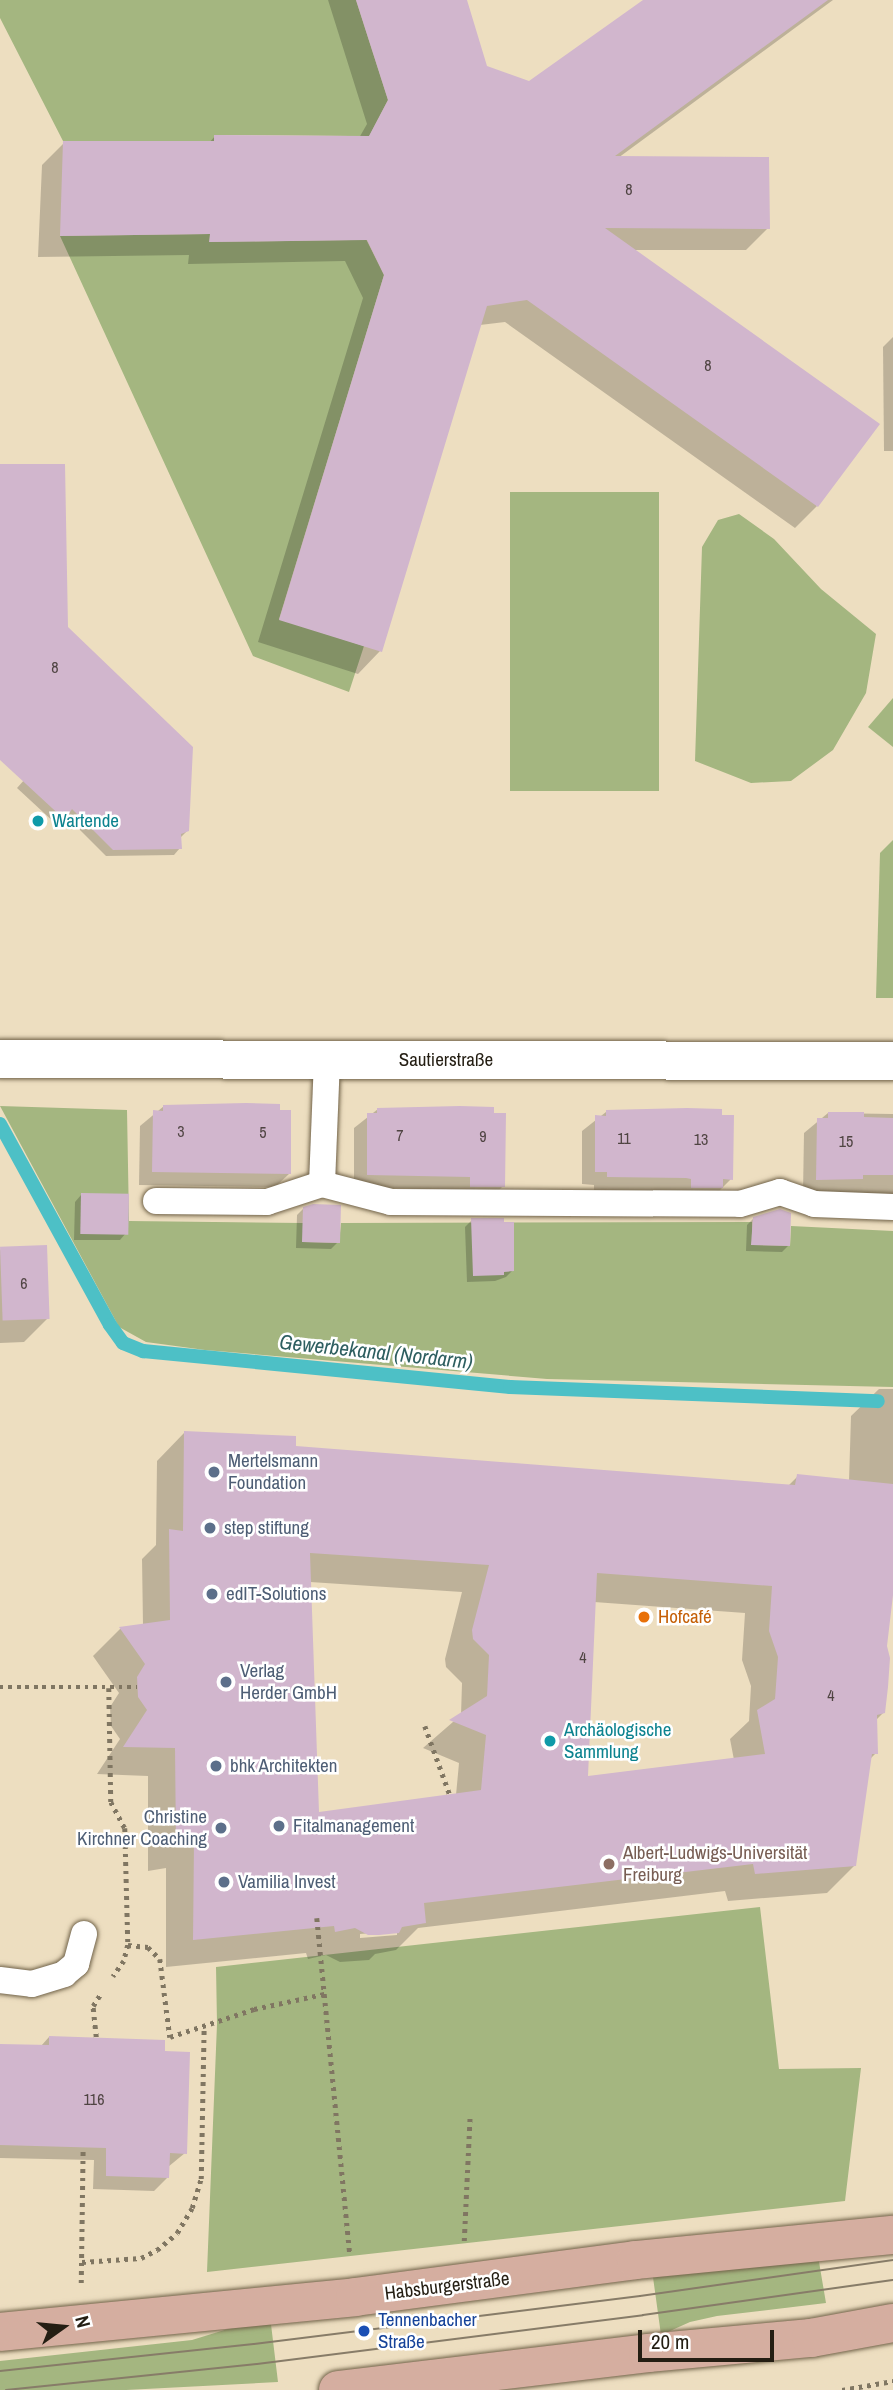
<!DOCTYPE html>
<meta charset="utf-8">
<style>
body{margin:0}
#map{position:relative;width:893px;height:2390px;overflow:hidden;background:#eddec0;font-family:"Archivo Narrow",sans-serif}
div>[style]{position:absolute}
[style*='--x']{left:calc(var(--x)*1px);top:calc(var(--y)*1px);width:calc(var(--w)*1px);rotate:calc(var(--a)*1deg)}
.green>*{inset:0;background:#a4b680;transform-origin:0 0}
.shadow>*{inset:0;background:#0003}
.stream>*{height:14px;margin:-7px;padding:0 7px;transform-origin:7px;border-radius:7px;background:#4dc0c6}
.building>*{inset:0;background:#d1b6cd;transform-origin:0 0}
.path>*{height:4.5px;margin-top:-2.25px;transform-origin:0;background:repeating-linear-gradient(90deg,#807662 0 3.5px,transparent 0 8.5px)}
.roads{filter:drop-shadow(0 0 2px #716349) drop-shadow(0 0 2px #716349)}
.lane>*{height:26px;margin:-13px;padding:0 13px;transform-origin:13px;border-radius:13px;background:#fff}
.street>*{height:38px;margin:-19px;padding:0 19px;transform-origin:19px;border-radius:19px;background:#fff}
.primary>*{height:38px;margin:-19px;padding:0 19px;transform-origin:19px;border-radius:19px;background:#d5aea0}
.tram>*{height:2px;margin:-1px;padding:0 1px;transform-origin:1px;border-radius:1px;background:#877c68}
.dots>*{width:19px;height:19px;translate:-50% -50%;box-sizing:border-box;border:4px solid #fff;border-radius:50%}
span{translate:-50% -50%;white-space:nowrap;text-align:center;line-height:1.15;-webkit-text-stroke:5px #fff;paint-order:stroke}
.number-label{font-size:16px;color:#4f4442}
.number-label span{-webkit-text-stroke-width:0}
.culture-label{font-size:19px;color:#0d838f}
.left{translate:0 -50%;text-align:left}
.street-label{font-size:19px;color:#241e13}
.service-label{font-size:19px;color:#4e5e75}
.right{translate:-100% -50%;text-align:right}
.food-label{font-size:19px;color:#c56008}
.education-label{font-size:19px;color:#785e54}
.transit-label{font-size:19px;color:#164399}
.water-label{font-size:21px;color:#2d5e60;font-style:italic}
.north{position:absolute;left:28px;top:2292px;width:70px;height:70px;-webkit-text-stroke:5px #fff;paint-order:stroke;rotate:75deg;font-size:19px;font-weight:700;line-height:28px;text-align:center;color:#241e13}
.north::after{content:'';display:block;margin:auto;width:24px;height:32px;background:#241e13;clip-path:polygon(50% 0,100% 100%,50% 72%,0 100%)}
.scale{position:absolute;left:638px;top:2330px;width:136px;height:32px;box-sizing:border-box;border:4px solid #241e13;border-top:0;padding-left:9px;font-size:21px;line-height:24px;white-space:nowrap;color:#241e13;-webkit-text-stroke:5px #fff;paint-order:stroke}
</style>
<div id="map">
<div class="green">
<i style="clip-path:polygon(0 0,356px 0,388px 100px,363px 148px,352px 136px,215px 135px,214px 141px,63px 141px,0 18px)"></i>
<i style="clip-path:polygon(362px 231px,384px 275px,279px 619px,364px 646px,349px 692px,253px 656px,60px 236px,210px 234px,210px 242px,352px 240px)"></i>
<i style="left:510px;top:492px;width:149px;height:299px"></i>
<i style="clip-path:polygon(739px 514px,774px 539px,821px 589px,876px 634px,866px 693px,833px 750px,791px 781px,751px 783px,695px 761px,702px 547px,718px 520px)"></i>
<i style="clip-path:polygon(893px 698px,893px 747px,868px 727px)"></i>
<i style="clip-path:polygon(893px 840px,893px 998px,876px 998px,880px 853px)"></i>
<i style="clip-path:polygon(0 1106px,127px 1110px,129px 1221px,303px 1223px,303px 1242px,339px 1243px,341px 1223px,752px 1222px,752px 1245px,790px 1246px,791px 1226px,893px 1231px,893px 1387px,547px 1379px,205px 1350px,146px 1342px,119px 1327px)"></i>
<i style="clip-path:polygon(760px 1907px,779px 2069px,861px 2068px,845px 2201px,207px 2272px,217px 2024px,216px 1967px)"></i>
<i style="clip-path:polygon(818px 2256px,826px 2303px,717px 2316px,690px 2322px,661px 2335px,652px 2270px)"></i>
<i style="clip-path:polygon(270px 2316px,278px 2382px,126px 2390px,0 2390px,0 2361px,192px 2340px)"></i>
</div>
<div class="shadow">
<i style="clip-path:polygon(328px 0,465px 0,486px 67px,530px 83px,645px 0,833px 0,618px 158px,768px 228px,746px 250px,632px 250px,817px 506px,795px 528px,505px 322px,480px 325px,380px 651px,358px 674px,258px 642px,363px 298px,345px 261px,188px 264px,189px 255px,38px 257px,42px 165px,64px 143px,209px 143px,215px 136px,359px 138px,367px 124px)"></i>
<i style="clip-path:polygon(893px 337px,893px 451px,884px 451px,883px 347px)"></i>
<i style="clip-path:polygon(0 466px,66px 628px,187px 831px,180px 838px,180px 848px,174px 855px,106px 856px,66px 816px,57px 825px,17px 788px,58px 742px,0 742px)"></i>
<i style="clip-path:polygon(164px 1106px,289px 1174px,275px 1187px,139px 1185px,140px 1126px)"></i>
<i style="clip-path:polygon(378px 1109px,503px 1186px,489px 1200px,457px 1190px,354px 1187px,354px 1128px)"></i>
<i style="clip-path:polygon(606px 1112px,731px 1179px,718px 1192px,594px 1190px,594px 1185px,582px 1184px,582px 1131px)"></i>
<i style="clip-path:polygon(828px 1113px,893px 1114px,893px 1194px,803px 1192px,804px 1133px)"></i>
<i style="clip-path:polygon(81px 1195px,126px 1233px,120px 1240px,74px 1240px,75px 1202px)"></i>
<i style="clip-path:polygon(304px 1208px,338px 1242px,331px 1249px,296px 1248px,297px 1215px)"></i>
<i style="clip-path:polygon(754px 1218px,789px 1245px,782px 1252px,746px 1251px,747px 1225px)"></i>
<i style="clip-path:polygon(472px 1220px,512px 1271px,506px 1277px,495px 1281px,467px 1282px,465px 1227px)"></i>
<i style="clip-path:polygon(0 1249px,47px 1319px,24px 1342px,0 1343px)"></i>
<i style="clip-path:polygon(evenodd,879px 1389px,893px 1389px,893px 1580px,885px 1646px,883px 1713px,876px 1720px,876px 1753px,869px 1760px,855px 1865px,827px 1893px,728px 1901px,725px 1891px,418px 1928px,396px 1950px,375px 1954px,369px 1960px,340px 1962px,326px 1955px,308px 1959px,306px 1953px,166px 1967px,166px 1868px,148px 1871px,148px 1776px,97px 1774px,120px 1739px,111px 1726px,110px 1707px,119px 1693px,93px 1656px,120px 1629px,143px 1626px,142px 1559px,156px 1545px,157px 1461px,184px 1433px,294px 1447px,788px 1486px,798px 1476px,849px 1481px,851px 1416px,879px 1389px,310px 1582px,462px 1592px,445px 1659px,446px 1667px,462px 1683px,461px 1715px,423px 1748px,459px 1763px,456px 1795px,317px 1814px,310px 1582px,879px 1389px,594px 1602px,745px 1613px,742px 1660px,751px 1686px,749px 1721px,730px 1739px,734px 1760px,586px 1778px,594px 1602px,879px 1389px,397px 1931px,397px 1935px,360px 1938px,360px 1934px,397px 1931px)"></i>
<i style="clip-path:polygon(49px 2037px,185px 2153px,168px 2167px,167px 2178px,154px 2191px,93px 2189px,94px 2160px,0 2158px,0 2045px,41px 2046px)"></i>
</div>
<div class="stream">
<i style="--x:0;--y:1124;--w:229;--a:61.3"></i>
<i style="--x:110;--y:1325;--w:22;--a:54"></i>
<i style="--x:123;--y:1343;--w:22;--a:22"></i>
<i style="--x:143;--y:1351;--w:369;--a:5.6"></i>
<i style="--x:510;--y:1387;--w:368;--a:2.2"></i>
</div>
<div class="building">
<i style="clip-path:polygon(356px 0,467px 0,487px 66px,529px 81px,643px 0,828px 0,615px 156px,769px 157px,770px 229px,605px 228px,880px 424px,818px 507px,527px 300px,487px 306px,382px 652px,279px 620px,384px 275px,367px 240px,209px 242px,210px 234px,60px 236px,63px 141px,214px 141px,214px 135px,369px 136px,388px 100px)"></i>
<i style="clip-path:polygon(0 464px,65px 464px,68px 627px,193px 747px,189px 831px,181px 834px,182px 849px,113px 850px,72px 809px,65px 820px,0 760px)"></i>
<i style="clip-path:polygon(246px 1103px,280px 1104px,280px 1110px,291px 1110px,291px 1174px,152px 1172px,153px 1110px,163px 1111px,163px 1105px)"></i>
<i style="clip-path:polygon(460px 1106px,494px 1107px,494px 1113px,506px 1113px,505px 1187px,470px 1187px,470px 1177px,367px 1175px,367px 1113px,377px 1113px,377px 1108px)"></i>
<i style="clip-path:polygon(687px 1108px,722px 1109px,722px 1115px,734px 1115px,733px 1180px,723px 1179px,723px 1188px,691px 1188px,691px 1179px,686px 1178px,607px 1177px,607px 1172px,595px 1172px,595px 1115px,606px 1116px,606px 1110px)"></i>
<i style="clip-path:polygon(828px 1112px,864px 1112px,864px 1117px,893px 1118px,893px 1175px,863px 1175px,863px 1179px,816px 1180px,817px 1118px,828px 1118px)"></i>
<i style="left:81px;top:1193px;width:48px;height:41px;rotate:1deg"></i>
<i style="clip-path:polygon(313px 1204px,341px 1205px,340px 1243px,302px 1242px,303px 1207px)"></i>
<i style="clip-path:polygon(780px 1209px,791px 1213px,790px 1246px,751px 1245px,753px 1217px)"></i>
<i style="clip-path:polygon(471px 1218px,504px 1218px,504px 1222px,514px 1222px,514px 1271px,504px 1272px,504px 1275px,473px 1276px)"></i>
<i style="left:47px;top:1245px;width:74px;height:47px;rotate:88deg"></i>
<i style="clip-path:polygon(evenodd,184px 1431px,296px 1436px,296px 1446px,795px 1485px,797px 1474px,893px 1484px,893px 1595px,887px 1646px,890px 1658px,888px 1687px,885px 1713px,877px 1715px,878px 1754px,872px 1754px,856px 1866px,755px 1874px,753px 1864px,424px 1903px,426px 1923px,402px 1927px,399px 1933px,379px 1935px,368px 1935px,355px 1928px,335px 1932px,334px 1926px,193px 1940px,194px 1841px,176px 1845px,175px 1748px,123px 1747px,147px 1710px,138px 1697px,137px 1677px,145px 1664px,119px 1627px,170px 1620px,169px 1529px,183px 1531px,184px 1431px,310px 1553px,489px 1565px,472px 1630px,473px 1639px,489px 1655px,487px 1696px,449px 1720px,486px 1735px,481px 1790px,319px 1812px,310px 1553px,184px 1431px,597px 1573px,772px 1586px,769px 1631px,778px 1657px,775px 1699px,757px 1710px,765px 1754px,588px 1776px,597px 1573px)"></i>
<i style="clip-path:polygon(49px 2036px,165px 2040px,165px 2051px,190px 2052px,187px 2154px,170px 2153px,169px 2178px,106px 2176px,106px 2148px,0 2145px,0 2044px,49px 2045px)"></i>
</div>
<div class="path">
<i style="--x:0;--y:1687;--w:137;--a:0"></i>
<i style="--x:109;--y:1688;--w:114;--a:89"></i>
<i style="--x:111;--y:1802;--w:30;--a:62"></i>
<i style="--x:125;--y:1828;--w:117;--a:88.5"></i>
<i style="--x:128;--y:1945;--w:16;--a:104"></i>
<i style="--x:124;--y:1961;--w:19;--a:125"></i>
<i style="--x:425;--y:1726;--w:73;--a:70.1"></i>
<i style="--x:317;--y:1918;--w:338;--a:84.4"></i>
<i style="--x:128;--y:1945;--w:20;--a:6"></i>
<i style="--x:148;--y:1947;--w:17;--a:45"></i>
<i style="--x:160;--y:1959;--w:79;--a:82.7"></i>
<i style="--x:170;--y:2037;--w:89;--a:-18.4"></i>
<i style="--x:254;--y:2009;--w:72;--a:-12.1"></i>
<i style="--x:96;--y:2037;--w:31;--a:-96"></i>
<i style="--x:93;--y:2006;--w:13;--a:-58"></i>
<i style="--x:464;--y:2241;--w:125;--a:-87.3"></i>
<i style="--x:82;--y:2262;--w:59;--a:-3.9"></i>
<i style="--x:141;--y:2258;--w:18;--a:-27"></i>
<i style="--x:157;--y:2250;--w:26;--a:-40"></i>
<i style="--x:177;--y:2233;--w:29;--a:-59"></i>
<i style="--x:192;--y:2208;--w:30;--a:-73"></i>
<i style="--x:201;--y:2179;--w:151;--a:-88.9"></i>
<i style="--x:81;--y:2283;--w:136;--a:-89.2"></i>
<i style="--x:842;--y:2390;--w:52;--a:-10"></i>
</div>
<div class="roads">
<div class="lane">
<i style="--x:322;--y:1184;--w:124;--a:-87.7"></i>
<i style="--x:156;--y:1201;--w:111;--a:0.5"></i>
<i style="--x:267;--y:1202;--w:58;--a:-18.1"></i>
<i style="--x:322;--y:1184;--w:71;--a:14.6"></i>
<i style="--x:391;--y:1202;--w:349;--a:0.3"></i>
<i style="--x:740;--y:1204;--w:42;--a:-16.7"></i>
<i style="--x:780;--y:1192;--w:36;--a:19"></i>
<i style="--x:814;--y:1204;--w:79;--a:2.2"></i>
<i style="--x:0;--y:1980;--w:32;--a:7"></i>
<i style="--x:32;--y:1984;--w:34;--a:-17"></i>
<i style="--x:64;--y:1974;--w:16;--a:-40"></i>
<i style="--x:76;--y:1964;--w:31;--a:-75"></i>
</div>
<div class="street">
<i style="--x:0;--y:1059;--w:893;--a:0.13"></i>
</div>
<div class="primary">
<i style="--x:0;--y:2332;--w:357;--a:-5.6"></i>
<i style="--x:355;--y:2297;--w:283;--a:-7.5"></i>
<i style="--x:636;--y:2260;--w:258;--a:-5.6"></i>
<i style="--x:338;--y:2390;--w:312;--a:-6.8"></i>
<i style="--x:648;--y:2353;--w:164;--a:-5.3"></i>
<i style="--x:811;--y:2338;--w:83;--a:-10.4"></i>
</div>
</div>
<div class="tram">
<i style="--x:0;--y:2371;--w:255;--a:-6.1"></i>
<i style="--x:254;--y:2344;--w:389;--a:-7.1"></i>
<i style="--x:640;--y:2296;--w:256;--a:-8.1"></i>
<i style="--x:6;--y:2390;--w:252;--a:-5.9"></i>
<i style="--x:257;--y:2364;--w:389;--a:-7.2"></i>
<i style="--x:643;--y:2315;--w:252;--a:-8"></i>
</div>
<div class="dots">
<i style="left:38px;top:821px;background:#0f9aa8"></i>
<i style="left:214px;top:1472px;background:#5c6f8a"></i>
<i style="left:210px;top:1528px;background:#5c6f8a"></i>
<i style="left:212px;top:1594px;background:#5c6f8a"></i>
<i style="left:644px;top:1617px;background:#e8710a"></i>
<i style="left:226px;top:1682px;background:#5c6f8a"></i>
<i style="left:550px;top:1741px;background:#0f9aa8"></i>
<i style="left:216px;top:1766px;background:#5c6f8a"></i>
<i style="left:279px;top:1826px;background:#5c6f8a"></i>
<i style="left:221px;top:1828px;background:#5c6f8a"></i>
<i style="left:609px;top:1864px;background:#8d6e63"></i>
<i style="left:224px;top:1882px;background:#5c6f8a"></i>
<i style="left:364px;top:2331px;background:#1a4fb4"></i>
</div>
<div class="number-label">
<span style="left:629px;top:189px">8</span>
<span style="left:708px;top:365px">8</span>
<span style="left:55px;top:667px">8</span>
<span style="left:181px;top:1131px">3</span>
<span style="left:263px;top:1132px">5</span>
<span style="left:400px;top:1135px">7</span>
<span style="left:483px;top:1136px">9</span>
<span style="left:624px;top:1138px">11</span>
<span style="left:701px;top:1139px">13</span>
<span style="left:846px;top:1141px">15</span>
<span style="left:24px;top:1283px">6</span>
<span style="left:583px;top:1657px">4</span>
<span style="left:831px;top:1695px">4</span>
<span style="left:94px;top:2099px">116</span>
</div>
<div class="culture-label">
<span class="left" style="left:52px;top:821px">Wartende</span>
<span class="left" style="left:564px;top:1741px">Archäologische<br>Sammlung</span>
</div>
<div class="street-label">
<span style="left:446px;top:1060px">Sautierstraße</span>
<span style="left:447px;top:2286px;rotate:-7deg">Habsburgerstraße</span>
</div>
<div class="service-label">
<span class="left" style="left:228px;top:1472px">Mertelsmann<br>Foundation</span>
<span class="left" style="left:224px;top:1528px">step stiftung</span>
<span class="left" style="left:226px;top:1594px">edIT-Solutions</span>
<span class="left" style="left:240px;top:1682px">Verlag<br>Herder GmbH</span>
<span class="left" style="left:230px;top:1766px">bhk Architekten</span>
<span class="right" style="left:207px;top:1828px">Christine<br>Kirchner Coaching</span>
<span class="left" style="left:293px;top:1826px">Fitalmanagement</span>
<span class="left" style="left:238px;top:1882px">Vamilia Invest</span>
</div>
<div class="food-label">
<span class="left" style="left:658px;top:1617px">Hofcafé</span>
</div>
<div class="education-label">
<span class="left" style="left:623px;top:1864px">Albert-Ludwigs-Universität<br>Freiburg</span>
</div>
<div class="transit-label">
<span class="left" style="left:378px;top:2331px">Tennenbacher<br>Straße</span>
</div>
<div class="water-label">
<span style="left:376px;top:1352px;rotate:6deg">Gewerbekanal (Nordarm)</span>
</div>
<div class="north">N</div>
<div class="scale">20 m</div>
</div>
